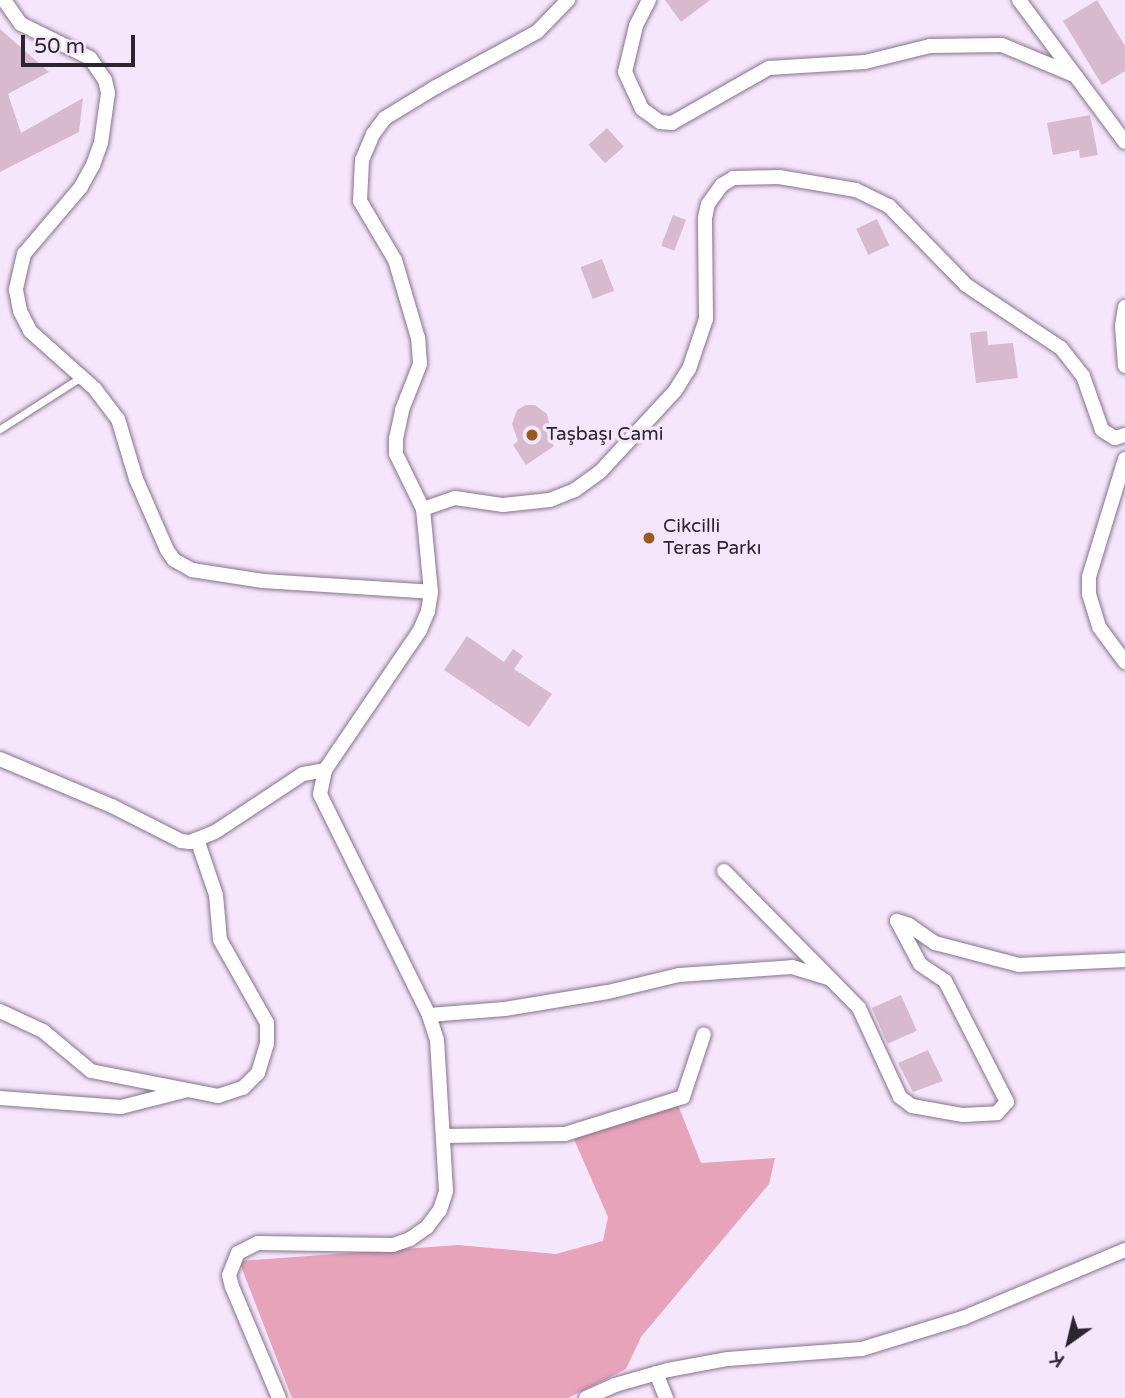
<!DOCTYPE html>
<meta charset="utf-8">
<style>
body{margin:0}
#map{position:relative;width:1125px;height:1398px;overflow:hidden;background:#f6e6fc;font-family:"Varela Round",sans-serif}
div>[style]{position:absolute}
[style*='--x']{left:calc(var(--x)*1px);top:calc(var(--y)*1px);width:calc(var(--w)*1px);rotate:calc(var(--a)*1deg)}
.forest>*{inset:0;background:#e7a3b9}
.building>*{inset:0;background:#d7bace;transform-origin:0 0}
.roads{filter:drop-shadow(0 0 2px #85738b) drop-shadow(0 0 2px #85738b)}
.service>*{height:7px;margin:-3.5px;padding:0 3.5px;transform-origin:3.5px;border-radius:3.5px;background:#fff}
.minor>*{height:14px;margin:-7px;padding:0 7px;transform-origin:7px;border-radius:7px;background:#fff}
.dots>*{width:19px;height:19px;translate:-50% -50%;box-sizing:border-box;border:4px solid #f6e6fc;border-radius:50%}
span{translate:-50% -50%;white-space:nowrap;text-align:center;line-height:1.15;-webkit-text-stroke:7px #f6e6fc;paint-order:stroke}
.poi-label{font-size:19px;color:#2c252f}
.left{translate:0 -50%;text-align:left}
.north{position:absolute;left:1034px;top:1307px;width:70px;height:70px;-webkit-text-stroke:5px #f6e6fc;paint-order:stroke;rotate:214deg;font-size:19px;font-weight:700;line-height:28px;text-align:center;color:#2c252f}
.north::after{content:'';display:block;margin:auto;width:24px;height:32px;background:#2c252f;clip-path:polygon(50% 0,100% 100%,50% 72%,0 100%)}
.scale{position:absolute;left:21px;top:35px;width:114px;height:32px;box-sizing:border-box;border:4px solid #2c252f;border-top:0;padding-left:9px;font-size:21px;line-height:24px;white-space:nowrap;color:#2c252f;-webkit-text-stroke:5px #f6e6fc;paint-order:stroke}
</style>
<div id="map">
<div class="forest">
<i style="clip-path:polygon(678px 1105px,701px 1163px,775px 1158px,769px 1184px,641px 1337px,626px 1369px,568px 1398px,292px 1398px,239px 1261px,458px 1245px,556px 1254px,603px 1241px,608px 1217px,573px 1137px)"></i>
</div>
<div class="building">
<i style="clip-path:polygon(665px 0,710px 0,681px 22px)"></i>
<i style="clip-path:polygon(1097px 0,1125px 46px,1125px 71px,1102px 85px,1063px 21px)"></i>
<i style="clip-path:polygon(0 29px,49px 72px,8px 94px,21px 133px,83px 98px,79px 132px,0 172px)"></i>
<i style="clip-path:polygon(1090px 115px,1098px 155px,1080px 158px,1079px 150px,1053px 155px,1047px 123px)"></i>
<i style="left:607px;top:128px;width:25px;height:25px;rotate:48deg"></i>
<i style="left:673px;top:215px;width:14px;height:33px;rotate:21deg"></i>
<i style="left:877px;top:219px;width:29px;height:23px;rotate:65deg"></i>
<i style="left:602px;top:259px;width:34px;height:23px;rotate:69deg"></i>
<i style="clip-path:polygon(987px 331px,988px 345px,1013px 343px,1018px 378px,976px 383px,970px 333px)"></i>
<i style="clip-path:polygon(526px 405px,535px 405px,547px 414px,549px 423px,547px 434px,554px 446px,526px 465px,513px 445px,518px 441px,512px 424px,517px 410px)"></i>
<i style="clip-path:polygon(467px 636px,504px 662px,513px 649px,523px 656px,514px 669px,552px 694px,529px 727px,444px 670px)"></i>
<i style="left:901px;top:995px;width:39px;height:32px;rotate:66deg"></i>
<i style="clip-path:polygon(928px 1050px,943px 1081px,913px 1092px,898px 1063px)"></i>
</div>
<div class="roads">
<div class="service">
<i style="--x:0;--y:429;--w:96;--a:-32.7"></i>
</div>
<div class="minor">
<i style="--x:4;--y:0;--w:29;--a:55"></i>
<i style="--x:21;--y:24;--w:77;--a:26.2"></i>
<i style="--x:90;--y:58;--w:27;--a:56"></i>
<i style="--x:105;--y:80;--w:13;--a:77"></i>
<i style="--x:108;--y:93;--w:50;--a:98"></i>
<i style="--x:101;--y:143;--w:23;--a:110"></i>
<i style="--x:93;--y:165;--w:25;--a:119"></i>
<i style="--x:81;--y:187;--w:88;--a:130.4"></i>
<i style="--x:24;--y:254;--w:37;--a:103"></i>
<i style="--x:16;--y:290;--w:21;--a:79"></i>
<i style="--x:20;--y:311;--w:22;--a:63"></i>
<i style="--x:30;--y:331;--w:87;--a:41.7"></i>
<i style="--x:95;--y:389;--w:38;--a:53"></i>
<i style="--x:118;--y:419;--w:63;--a:73.3"></i>
<i style="--x:136;--y:479;--w:77;--a:66.4"></i>
<i style="--x:167;--y:550;--w:12;--a:55"></i>
<i style="--x:174;--y:560;--w:21;--a:29"></i>
<i style="--x:192;--y:570;--w:72;--a:8.8"></i>
<i style="--x:263;--y:581;--w:168;--a:3.7"></i>
<i style="--x:649;--y:0;--w:29;--a:117"></i>
<i style="--x:636;--y:26;--w:47;--a:103.4"></i>
<i style="--x:625;--y:72;--w:41;--a:65.3"></i>
<i style="--x:642;--y:109;--w:22;--a:36"></i>
<i style="--x:660;--y:122;--w:12;--a:5"></i>
<i style="--x:672;--y:123;--w:112;--a:-29.6"></i>
<i style="--x:769;--y:68;--w:96;--a:-3.6"></i>
<i style="--x:865;--y:62;--w:67;--a:-13.8"></i>
<i style="--x:930;--y:46;--w:72;--a:-0.8"></i>
<i style="--x:1002;--y:45;--w:78;--a:22.6"></i>
<i style="--x:1019;--y:0;--w:177;--a:53.3"></i>
<i style="--x:1125;--y:307;--w:19;--a:99"></i>
<i style="--x:1122;--y:326;--w:40;--a:85.7"></i>
<i style="--x:1125;--y:459;--w:123;--a:107"></i>
<i style="--x:1089;--y:577;--w:17;--a:90"></i>
<i style="--x:1089;--y:594;--w:34;--a:73"></i>
<i style="--x:1099;--y:627;--w:44;--a:53.4"></i>
<i style="--x:423;--y:509;--w:34;--a:-19"></i>
<i style="--x:455;--y:498;--w:49;--a:8.3"></i>
<i style="--x:503;--y:505;--w:47;--a:-6.1"></i>
<i style="--x:550;--y:500;--w:27;--a:-22"></i>
<i style="--x:575;--y:490;--w:31;--a:-36"></i>
<i style="--x:600;--y:472;--w:110;--a:-47.2"></i>
<i style="--x:675;--y:391;--w:26;--a:-58"></i>
<i style="--x:689;--y:369;--w:53;--a:-71.2"></i>
<i style="--x:706;--y:319;--w:101;--a:-90.6"></i>
<i style="--x:705;--y:218;--w:14;--a:-78"></i>
<i style="--x:708;--y:204;--w:24;--a:-54"></i>
<i style="--x:722;--y:185;--w:13;--a:-32"></i>
<i style="--x:733;--y:178;--w:46;--a:-1.2"></i>
<i style="--x:779;--y:177;--w:78;--a:9.6"></i>
<i style="--x:856;--y:190;--w:37;--a:26"></i>
<i style="--x:889;--y:206;--w:110;--a:45.7"></i>
<i style="--x:966;--y:285;--w:114;--a:33.6"></i>
<i style="--x:1061;--y:348;--w:36;--a:52"></i>
<i style="--x:1083;--y:376;--w:57;--a:70.6"></i>
<i style="--x:1102;--y:430;--w:15;--a:32"></i>
<i style="--x:1115;--y:438;--w:10;--a:-17"></i>
<i style="--x:0;--y:759;--w:121;--a:22.8"></i>
<i style="--x:112;--y:806;--w:77;--a:26.9"></i>
<i style="--x:181;--y:841;--w:9;--a:6"></i>
<i style="--x:190;--y:842;--w:27;--a:-22"></i>
<i style="--x:215;--y:832;--w:105;--a:-33.4"></i>
<i style="--x:303;--y:774;--w:22;--a:-10"></i>
<i style="--x:724;--y:871;--w:192;--a:45.4"></i>
<i style="--x:859;--y:1008;--w:98;--a:65.3"></i>
<i style="--x:900;--y:1097;--w:15;--a:37"></i>
<i style="--x:912;--y:1106;--w:52;--a:10"></i>
<i style="--x:963;--y:1115;--w:34;--a:-3"></i>
<i style="--x:997;--y:1113;--w:15;--a:-48"></i>
<i style="--x:1007;--y:1102;--w:136;--a:-117.1"></i>
<i style="--x:945;--y:981;--w:30;--a:-146"></i>
<i style="--x:920;--y:964;--w:49;--a:-118.1"></i>
<i style="--x:897;--y:921;--w:13;--a:18"></i>
<i style="--x:909;--y:925;--w:32;--a:35"></i>
<i style="--x:935;--y:943;--w:87;--a:14.7"></i>
<i style="--x:1019;--y:965;--w:106;--a:-2.7"></i>
<i style="--x:0;--y:1011;--w:47;--a:24.9"></i>
<i style="--x:43;--y:1031;--w:62;--a:39.8"></i>
<i style="--x:91;--y:1071;--w:129;--a:11.1"></i>
<i style="--x:218;--y:1096;--w:26;--a:-18"></i>
<i style="--x:243;--y:1088;--w:21;--a:-45"></i>
<i style="--x:258;--y:1073;--w:30;--a:-73"></i>
<i style="--x:267;--y:1044;--w:21;--a:-90"></i>
<i style="--x:267;--y:1023;--w:95;--a:-119.5"></i>
<i style="--x:220;--y:940;--w:45;--a:-95.1"></i>
<i style="--x:216;--y:895;--w:56;--a:-108.8"></i>
<i style="--x:429;--y:1015;--w:76;--a:-4.5"></i>
<i style="--x:505;--y:1009;--w:104;--a:-9.4"></i>
<i style="--x:608;--y:992;--w:73;--a:-13.5"></i>
<i style="--x:679;--y:975;--w:113;--a:-4"></i>
<i style="--x:792;--y:967;--w:38;--a:17"></i>
<i style="--x:0;--y:1098;--w:121;--a:4.3"></i>
<i style="--x:121;--y:1107;--w:65;--a:-14.3"></i>
<i style="--x:445;--y:1136;--w:120;--a:-1"></i>
<i style="--x:565;--y:1134;--w:124;--a:-17.4"></i>
<i style="--x:683;--y:1097;--w:66;--a:-71.6"></i>
<i style="--x:656;--y:1373;--w:27;--a:68"></i>
<i style="--x:279;--y:1398;--w:121;--a:-112.9"></i>
<i style="--x:232;--y:1287;--w:12;--a:-104"></i>
<i style="--x:229;--y:1275;--w:24;--a:-68"></i>
<i style="--x:238;--y:1253;--w:22;--a:-27"></i>
<i style="--x:258;--y:1243;--w:135;--a:0.8"></i>
<i style="--x:393;--y:1245;--w:18;--a:-19"></i>
<i style="--x:410;--y:1239;--w:21;--a:-35"></i>
<i style="--x:427;--y:1227;--w:21;--a:-53"></i>
<i style="--x:440;--y:1210;--w:20;--a:-72"></i>
<i style="--x:446;--y:1191;--w:151;--a:-93.4"></i>
<i style="--x:437;--y:1040;--w:26;--a:-108"></i>
<i style="--x:429;--y:1015;--w:246;--a:-116.3"></i>
<i style="--x:320;--y:794;--w:25;--a:-78"></i>
<i style="--x:325;--y:770;--w:169;--a:-55.8"></i>
<i style="--x:420;--y:630;--w:21;--a:-67"></i>
<i style="--x:428;--y:611;--w:19;--a:-81"></i>
<i style="--x:431;--y:592;--w:83;--a:-95.5"></i>
<i style="--x:423;--y:509;--w:61;--a:-116.1"></i>
<i style="--x:396;--y:454;--w:15;--a:-90"></i>
<i style="--x:396;--y:439;--w:30;--a:-78"></i>
<i style="--x:402;--y:410;--w:49;--a:-68.6"></i>
<i style="--x:420;--y:364;--w:26;--a:-94"></i>
<i style="--x:418;--y:338;--w:81;--a:-106.4"></i>
<i style="--x:395;--y:260;--w:69;--a:-120.7"></i>
<i style="--x:360;--y:201;--w:41;--a:-87.2"></i>
<i style="--x:362;--y:160;--w:28;--a:-67"></i>
<i style="--x:373;--y:134;--w:20;--a:-53"></i>
<i style="--x:385;--y:118;--w:60;--a:-31.3"></i>
<i style="--x:436;--y:87;--w:115;--a:-28.6"></i>
<i style="--x:537;--y:32;--w:45;--a:-45.9"></i>
<i style="--x:586;--y:1398;--w:32;--a:-24"></i>
<i style="--x:615;--y:1385;--w:55;--a:-15.8"></i>
<i style="--x:668;--y:1370;--w:61;--a:-10.4"></i>
<i style="--x:728;--y:1359;--w:134;--a:-4.3"></i>
<i style="--x:862;--y:1349;--w:106;--a:-17.1"></i>
<i style="--x:963;--y:1318;--w:176;--a:-22.8"></i>
</div>
</div>
<div class="dots">
<i style="left:532px;top:435px;background:#985b20"></i>
<i style="left:649px;top:538px;background:#985b20"></i>
</div>
<div class="poi-label">
<span class="left" style="left:546px;top:435px">Taşbaşı Cami</span>
<span class="left" style="left:663px;top:538px">Cikcilli<br>Teras Parkı</span>
</div>
<div class="north">K</div>
<div class="scale">50 m</div>
</div>
